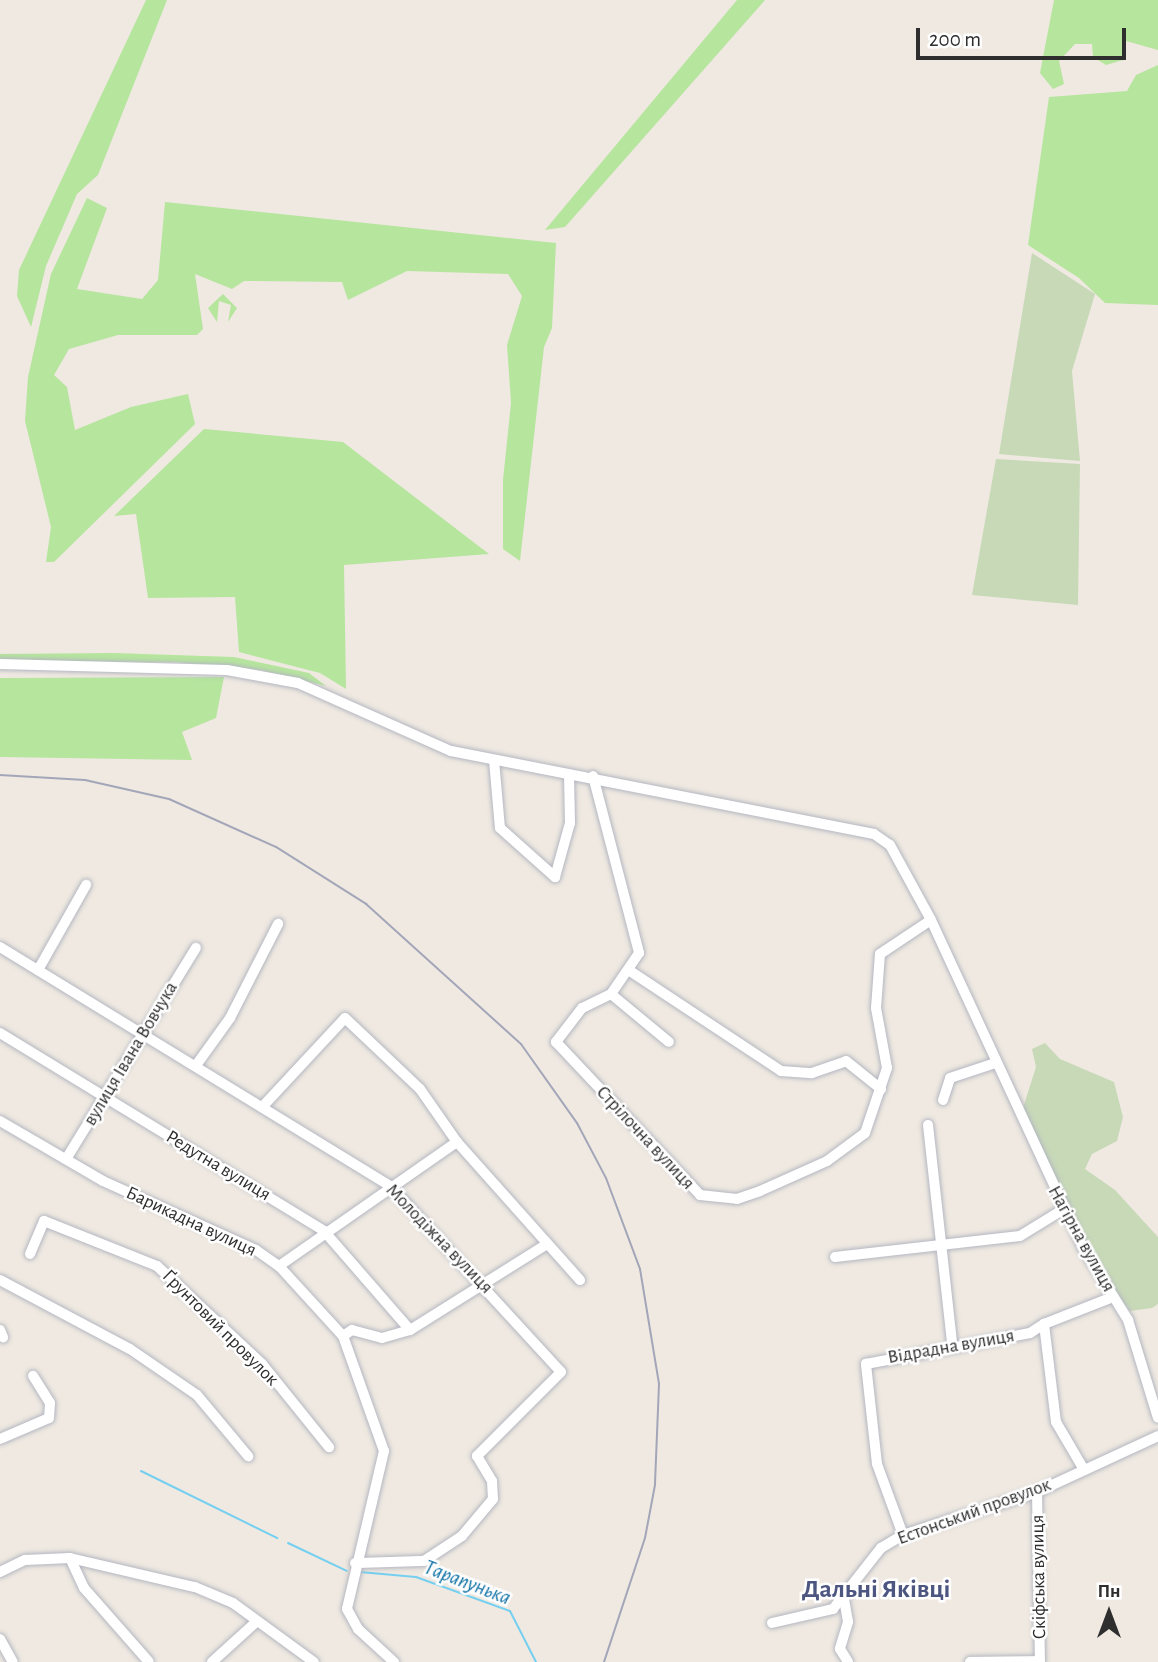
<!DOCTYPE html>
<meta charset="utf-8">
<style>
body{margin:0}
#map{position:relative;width:1158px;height:1662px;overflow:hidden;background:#efe9e1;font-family:"Alegreya Sans",sans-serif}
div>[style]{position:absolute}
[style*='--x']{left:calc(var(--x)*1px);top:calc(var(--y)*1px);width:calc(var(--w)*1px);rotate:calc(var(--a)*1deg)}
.green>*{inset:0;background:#b6e59e}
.cemetery>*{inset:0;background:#c8d9b8}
.stream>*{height:2px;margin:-1px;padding:0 1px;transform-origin:1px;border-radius:1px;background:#75cff0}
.roads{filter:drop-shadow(0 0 2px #b4b7c1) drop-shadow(0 0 2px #b4b7c1)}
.minor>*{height:10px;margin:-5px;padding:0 5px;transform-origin:5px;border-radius:5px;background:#fff}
.rail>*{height:2px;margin:-1px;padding:0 1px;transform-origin:1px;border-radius:1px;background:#a3a6b8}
span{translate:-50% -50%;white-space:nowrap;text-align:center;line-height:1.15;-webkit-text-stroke:5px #fff;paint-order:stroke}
.street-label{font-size:19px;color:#2e2e2e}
.water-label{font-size:21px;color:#0d6fa3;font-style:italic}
.district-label{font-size:26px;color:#4d5680;font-weight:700}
.north{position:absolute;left:1074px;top:1578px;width:70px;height:70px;-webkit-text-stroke:5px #fff;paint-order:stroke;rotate:0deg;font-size:19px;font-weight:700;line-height:28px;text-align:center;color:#2e2e2e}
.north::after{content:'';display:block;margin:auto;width:24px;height:32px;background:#2e2e2e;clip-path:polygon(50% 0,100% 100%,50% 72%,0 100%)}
.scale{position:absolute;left:916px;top:28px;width:210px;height:32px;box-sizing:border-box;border:4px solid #2e2e2e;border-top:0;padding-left:9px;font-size:21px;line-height:24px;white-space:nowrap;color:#2e2e2e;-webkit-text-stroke:5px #fff;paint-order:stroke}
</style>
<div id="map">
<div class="green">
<i style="clip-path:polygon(146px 0,167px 0,98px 175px,77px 194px,46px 266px,31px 327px,17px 296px,19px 270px)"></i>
<i style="clip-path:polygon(737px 0,765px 0,565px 227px,545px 230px)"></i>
<i style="clip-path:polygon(1054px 0,1158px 0,1158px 50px,1126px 41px,1123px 60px,1106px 65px,1093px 57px,1092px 44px,1075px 44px,1059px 61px,1064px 84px,1053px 89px,1040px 73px)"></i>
<i style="clip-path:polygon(1158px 65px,1158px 305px,1105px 303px,1079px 278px,1028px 245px,1049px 97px,1127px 91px,1136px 75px)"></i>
<i style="clip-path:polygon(87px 198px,107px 208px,77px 289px,142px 299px,158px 280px,165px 202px,556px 243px,552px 328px,544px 347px,520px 561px,503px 549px,503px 480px,511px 403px,507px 345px,522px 296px,508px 274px,407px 271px,348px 300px,342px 282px,244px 281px,232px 289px,195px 274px,203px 329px,197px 335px,118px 335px,69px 349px,54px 375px,67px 387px,75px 430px,131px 407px,188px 394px,195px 424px,54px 562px,46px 562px,51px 527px,25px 421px,28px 377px,51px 274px)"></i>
<i style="clip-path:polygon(223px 294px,237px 308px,228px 322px,231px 305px,219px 301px,217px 322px,208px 308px)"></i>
<i style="clip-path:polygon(204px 429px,343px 442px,489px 554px,344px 565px,346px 689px,320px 673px,239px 652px,235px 597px,148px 598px,136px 514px,114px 516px)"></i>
<i style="clip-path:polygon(114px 653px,234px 657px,309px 673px,326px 686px,261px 670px,176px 662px,0 661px,0 654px)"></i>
<i style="clip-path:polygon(224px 677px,216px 718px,182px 732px,192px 760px,0 757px,0 678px)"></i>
</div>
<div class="cemetery">
<i style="clip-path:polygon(1032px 253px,1095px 294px,1072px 371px,1080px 461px,999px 454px)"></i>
<i style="clip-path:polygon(996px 459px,1080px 464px,1078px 605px,972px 595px)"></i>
<i style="clip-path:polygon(1045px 1043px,1060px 1059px,1114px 1082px,1123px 1117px,1117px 1141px,1092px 1154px,1085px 1169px,1115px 1190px,1158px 1237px,1158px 1304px,1152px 1308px,1130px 1311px,1101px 1273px,1023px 1108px,1036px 1067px,1032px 1049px)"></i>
</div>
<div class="stream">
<i style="--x:141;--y:1471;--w:152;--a:26.2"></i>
<i style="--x:288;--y:1543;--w:65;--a:25.4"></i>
<i style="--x:360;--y:1572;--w:56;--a:5.1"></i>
<i style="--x:416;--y:1577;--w:100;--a:19.9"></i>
<i style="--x:510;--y:1611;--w:57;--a:63"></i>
</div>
<div class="roads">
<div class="minor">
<i style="--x:0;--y:664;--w:227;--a:1.5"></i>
<i style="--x:227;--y:670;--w:72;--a:10.4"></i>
<i style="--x:298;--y:683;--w:167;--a:24"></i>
<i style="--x:451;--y:751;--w:431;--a:11.1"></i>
<i style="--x:874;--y:834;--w:19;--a:35"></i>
<i style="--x:890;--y:845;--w:85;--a:61.3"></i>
<i style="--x:931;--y:920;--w:363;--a:65.1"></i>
<i style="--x:1084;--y:1249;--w:84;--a:58.2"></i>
<i style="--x:1128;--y:1320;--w:102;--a:73"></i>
<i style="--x:494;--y:760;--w:68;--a:85"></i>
<i style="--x:500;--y:828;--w:74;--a:41.7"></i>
<i style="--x:555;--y:877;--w:56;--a:-74.5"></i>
<i style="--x:570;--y:823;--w:48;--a:-91.2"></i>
<i style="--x:593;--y:776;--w:183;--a:75.4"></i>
<i style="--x:639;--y:953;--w:50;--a:124.3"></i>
<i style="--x:611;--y:994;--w:32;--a:154"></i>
<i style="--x:582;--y:1008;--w:43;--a:127.4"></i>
<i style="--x:556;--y:1042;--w:210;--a:46.7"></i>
<i style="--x:700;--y:1195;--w:37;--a:6"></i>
<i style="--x:737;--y:1199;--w:24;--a:-19"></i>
<i style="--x:760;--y:1191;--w:73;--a:-24.1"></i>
<i style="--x:827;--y:1161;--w:47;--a:-36.4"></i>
<i style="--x:865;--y:1133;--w:69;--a:-71.3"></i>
<i style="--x:887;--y:1068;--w:61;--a:-100.4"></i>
<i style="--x:876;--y:1008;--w:54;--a:-85.8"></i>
<i style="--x:880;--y:954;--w:61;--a:-33.7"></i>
<i style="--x:0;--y:947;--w:459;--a:31.5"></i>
<i style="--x:391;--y:1187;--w:251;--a:47.4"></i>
<i style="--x:561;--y:1372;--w:119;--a:135"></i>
<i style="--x:477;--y:1456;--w:29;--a:59"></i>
<i style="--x:492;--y:1481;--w:18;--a:87"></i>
<i style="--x:493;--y:1499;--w:48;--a:130"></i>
<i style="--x:462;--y:1536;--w:45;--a:146.7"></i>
<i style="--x:424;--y:1561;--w:69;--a:178.3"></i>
<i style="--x:38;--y:970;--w:98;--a:-60.5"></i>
<i style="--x:630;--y:971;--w:181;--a:33.5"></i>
<i style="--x:781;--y:1071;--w:31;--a:4"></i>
<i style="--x:812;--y:1073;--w:36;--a:-19"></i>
<i style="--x:846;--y:1061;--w:45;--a:38.7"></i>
<i style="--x:611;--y:994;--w:75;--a:39.6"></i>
<i style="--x:0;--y:1033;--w:380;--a:31.4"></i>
<i style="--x:324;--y:1231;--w:131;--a:49"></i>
<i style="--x:197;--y:1064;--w:57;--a:-54.3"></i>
<i style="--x:230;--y:1018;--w:106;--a:-62.9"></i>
<i style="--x:943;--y:1100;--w:23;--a:-72"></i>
<i style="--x:950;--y:1078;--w:47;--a:-18.4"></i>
<i style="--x:265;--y:1104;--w:117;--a:-47.1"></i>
<i style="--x:345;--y:1018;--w:103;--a:43.4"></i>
<i style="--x:420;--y:1089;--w:65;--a:55.1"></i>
<i style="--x:457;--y:1142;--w:185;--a:48.3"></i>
<i style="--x:0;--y:1121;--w:119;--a:30.2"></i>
<i style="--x:103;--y:1181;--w:168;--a:24.3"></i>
<i style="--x:256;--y:1250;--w:28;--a:35"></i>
<i style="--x:279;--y:1266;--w:95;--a:47.6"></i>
<i style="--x:343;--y:1336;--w:122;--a:70.4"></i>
<i style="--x:384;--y:1451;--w:162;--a:103.2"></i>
<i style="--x:347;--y:1609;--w:23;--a:61"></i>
<i style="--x:358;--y:1629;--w:49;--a:42.5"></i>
<i style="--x:928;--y:1125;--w:220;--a:83.7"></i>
<i style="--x:66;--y:1159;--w:248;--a:-58.4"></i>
<i style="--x:30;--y:1254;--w:36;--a:-67"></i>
<i style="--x:44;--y:1221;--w:122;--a:21.7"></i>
<i style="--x:157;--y:1266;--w:144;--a:43"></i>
<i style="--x:262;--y:1364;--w:107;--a:51.1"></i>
<i style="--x:835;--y:1257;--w:186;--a:-6.5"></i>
<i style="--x:1020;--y:1236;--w:52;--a:-31.5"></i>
<i style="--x:279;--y:1266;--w:217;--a:-34.9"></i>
<i style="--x:0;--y:1280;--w:147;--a:28"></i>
<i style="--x:130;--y:1349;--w:81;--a:34.5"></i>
<i style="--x:197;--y:1395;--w:80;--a:50.1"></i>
<i style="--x:0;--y:1330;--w:8;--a:67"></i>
<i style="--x:343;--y:1336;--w:11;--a:-34"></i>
<i style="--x:352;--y:1330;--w:31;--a:15"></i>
<i style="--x:382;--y:1338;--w:29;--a:-16"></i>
<i style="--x:410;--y:1330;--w:162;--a:-32.1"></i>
<i style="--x:0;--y:1439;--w:53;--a:-23.2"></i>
<i style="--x:49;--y:1418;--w:15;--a:-86"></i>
<i style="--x:50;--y:1403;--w:32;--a:-122"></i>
<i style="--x:1083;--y:1468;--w:53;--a:-120.4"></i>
<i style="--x:1056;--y:1422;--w:99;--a:-97"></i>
<i style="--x:1044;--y:1324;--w:74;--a:-21.4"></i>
<i style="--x:1037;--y:1492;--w:170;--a:89"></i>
<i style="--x:903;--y:1535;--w:76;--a:-110.1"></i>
<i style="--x:877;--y:1464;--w:101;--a:-96.3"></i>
<i style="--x:866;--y:1364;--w:167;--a:-10.7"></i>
<i style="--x:1030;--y:1333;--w:17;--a:-33"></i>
<i style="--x:70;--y:1558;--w:33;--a:65"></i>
<i style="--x:84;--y:1588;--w:98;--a:48.7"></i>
<i style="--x:0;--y:1572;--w:28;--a:-26"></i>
<i style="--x:25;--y:1560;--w:45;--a:-2.5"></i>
<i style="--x:70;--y:1558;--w:128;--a:13.1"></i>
<i style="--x:195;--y:1587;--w:41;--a:22.8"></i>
<i style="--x:233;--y:1603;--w:100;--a:36.1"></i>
<i style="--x:844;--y:1599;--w:23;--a:80"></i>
<i style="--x:848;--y:1622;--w:28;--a:107"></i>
<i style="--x:840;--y:1649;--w:15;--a:58"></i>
<i style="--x:772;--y:1623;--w:63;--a:-12.9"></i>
<i style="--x:833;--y:1609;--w:78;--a:-51.8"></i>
<i style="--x:881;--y:1548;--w:26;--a:-31"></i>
<i style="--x:903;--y:1535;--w:141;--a:-17.8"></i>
<i style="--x:1037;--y:1492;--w:133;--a:-24.8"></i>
<i style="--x:0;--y:1639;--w:26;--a:61"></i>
<i style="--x:212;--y:1662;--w:58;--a:-42.2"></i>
<i style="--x:970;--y:1662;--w:70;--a:-0.8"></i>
</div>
</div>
<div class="rail">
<i style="--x:0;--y:775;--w:85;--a:3.4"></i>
<i style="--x:85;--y:780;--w:86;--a:12.7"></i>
<i style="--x:169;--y:799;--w:117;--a:24.2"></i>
<i style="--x:276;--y:847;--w:107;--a:32.3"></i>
<i style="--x:366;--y:904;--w:209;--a:42.1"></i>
<i style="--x:521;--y:1044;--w:97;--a:54.7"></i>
<i style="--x:577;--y:1123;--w:62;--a:62.2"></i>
<i style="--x:606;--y:1178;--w:97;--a:69.5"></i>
<i style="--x:640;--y:1269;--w:117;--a:80.6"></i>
<i style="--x:659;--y:1384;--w:101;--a:92.3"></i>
<i style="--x:655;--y:1485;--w:54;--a:100.7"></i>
<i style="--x:645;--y:1538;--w:131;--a:108.3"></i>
</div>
<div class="street-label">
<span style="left:131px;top:1054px;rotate:-59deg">вулиця Івана Вовчука</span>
<span style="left:645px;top:1138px;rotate:47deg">Стрілочна вулиця</span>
<span style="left:218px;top:1166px;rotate:31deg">Редутна вулиця</span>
<span style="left:191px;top:1222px;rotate:25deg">Барикадна вулиця</span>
<span style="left:439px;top:1239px;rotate:46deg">Молодіжна вулиця</span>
<span style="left:1081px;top:1239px;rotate:61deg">Нагірна вулиця</span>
<span style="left:220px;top:1328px;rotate:45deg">Ґрунтовий провулок</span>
<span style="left:951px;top:1347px;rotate:-10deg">Відрадна вулиця</span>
<span style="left:974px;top:1512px;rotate:-20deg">Естонський провулок</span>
<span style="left:1039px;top:1577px;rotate:-91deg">Скіфська вулиця</span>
</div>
<div class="water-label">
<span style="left:467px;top:1583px;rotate:21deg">Тарапунька</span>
</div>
<div class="district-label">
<span style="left:876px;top:1590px">Дальні Яківці</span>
</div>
<div class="north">Пн</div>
<div class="scale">200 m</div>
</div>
